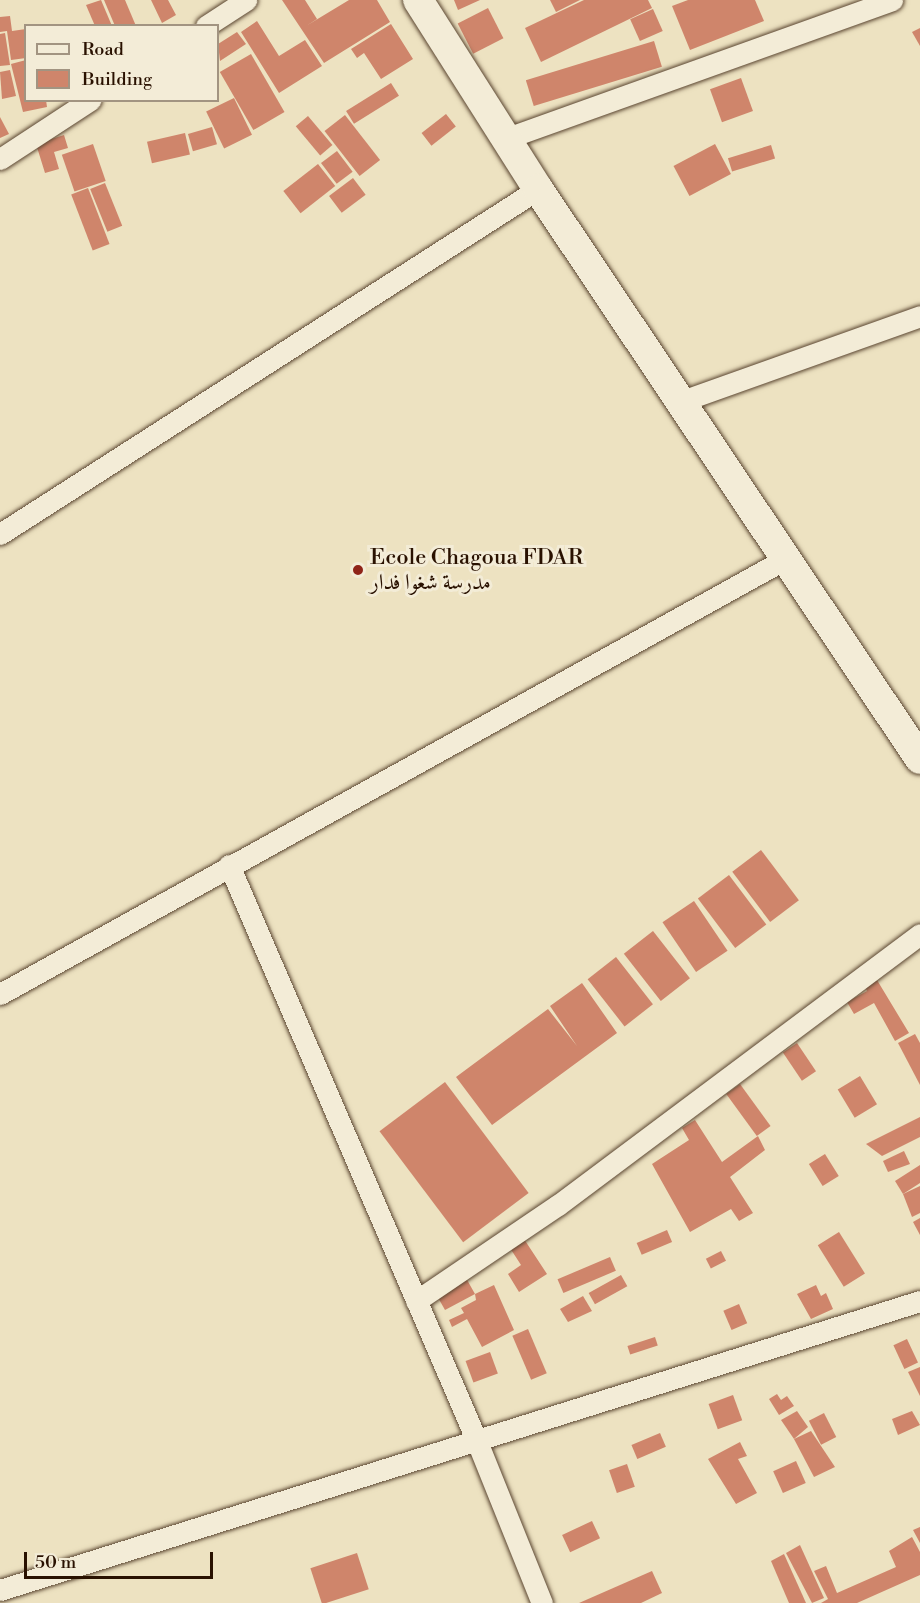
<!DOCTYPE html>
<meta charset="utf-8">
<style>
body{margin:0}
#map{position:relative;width:920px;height:1603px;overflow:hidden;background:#ede2c1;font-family:"Libre Bodoni",Amiri,serif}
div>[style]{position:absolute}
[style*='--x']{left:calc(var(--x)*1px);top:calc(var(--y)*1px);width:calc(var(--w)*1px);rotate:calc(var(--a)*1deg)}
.building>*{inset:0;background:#cf856b;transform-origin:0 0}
.roads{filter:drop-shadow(0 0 2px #5a4530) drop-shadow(0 0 2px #5a4530)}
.street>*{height:21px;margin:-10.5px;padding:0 10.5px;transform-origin:10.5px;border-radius:10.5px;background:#f3ecd7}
.secondary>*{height:30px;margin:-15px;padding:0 15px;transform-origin:15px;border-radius:15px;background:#f3ecd7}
.dots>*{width:16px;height:16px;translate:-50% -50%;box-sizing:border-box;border:3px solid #f3ecd7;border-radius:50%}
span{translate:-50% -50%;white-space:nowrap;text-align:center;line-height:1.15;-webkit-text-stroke:6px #f3ecd7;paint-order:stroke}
.poi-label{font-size:22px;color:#291100}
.left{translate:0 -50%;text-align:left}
.legend{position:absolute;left:24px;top:24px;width:195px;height:78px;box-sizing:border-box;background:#f3ecd7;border:2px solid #a29481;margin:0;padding:8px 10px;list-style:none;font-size:18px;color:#291100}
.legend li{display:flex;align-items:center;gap:12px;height:30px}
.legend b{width:30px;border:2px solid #a29481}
.scale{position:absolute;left:24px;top:1552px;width:189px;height:27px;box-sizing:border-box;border:3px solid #291100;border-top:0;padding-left:8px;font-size:18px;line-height:21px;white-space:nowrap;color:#291100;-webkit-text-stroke:4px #f3ecd7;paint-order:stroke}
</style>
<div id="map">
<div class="building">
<i style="clip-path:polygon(101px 0,112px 26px,95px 26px,86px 5px)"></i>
<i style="clip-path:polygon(104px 0,125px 0,136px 26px,115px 26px)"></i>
<i style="clip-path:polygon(151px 0,168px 0,176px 15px,162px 23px)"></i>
<i style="clip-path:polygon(282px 0,305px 0,317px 19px,306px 26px,349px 0,377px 0,390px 22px,324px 63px)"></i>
<i style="clip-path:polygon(454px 0,480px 0,458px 10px)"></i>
<i style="clip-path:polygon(550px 0,580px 0,556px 12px)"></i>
<i style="clip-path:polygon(584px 0,648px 0,652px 8px,541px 62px,525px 28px)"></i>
<i style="clip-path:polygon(688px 0,755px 0,764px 21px,690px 50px,672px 6px)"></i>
<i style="left:488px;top:8px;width:34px;height:34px;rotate:63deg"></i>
<i style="left:653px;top:9px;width:24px;height:25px;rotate:66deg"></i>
<i style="clip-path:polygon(10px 16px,12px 31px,26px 29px,26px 58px,11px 60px,7px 31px,0 32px,0 17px)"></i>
<i style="clip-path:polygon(257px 21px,279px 56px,305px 40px,322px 66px,279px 93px,241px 32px)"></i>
<i style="clip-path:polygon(391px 24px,413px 59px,381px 79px,364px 53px,357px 58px,351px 49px)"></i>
<i style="clip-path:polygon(920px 28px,920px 46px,912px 32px)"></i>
<i style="clip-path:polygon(237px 32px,246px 44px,220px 61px,218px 44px)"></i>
<i style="clip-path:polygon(5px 33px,10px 65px,0 66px,0 34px)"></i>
<i style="left:654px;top:41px;width:27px;height:134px;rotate:73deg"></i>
<i style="left:251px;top:54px;width:67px;height:36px;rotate:60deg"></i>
<i style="clip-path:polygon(26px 60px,26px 100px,46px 100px,47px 107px,23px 112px,11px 64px)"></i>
<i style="clip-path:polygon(10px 70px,16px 96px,2px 99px,0 72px)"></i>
<i style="left:741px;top:78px;width:35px;height:33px;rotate:70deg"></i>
<i style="left:391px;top:83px;width:15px;height:53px;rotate:58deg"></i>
<i style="left:234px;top:98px;width:41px;height:31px;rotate:64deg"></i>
<i style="left:446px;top:114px;width:16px;height:31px;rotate:52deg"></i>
<i style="left:345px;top:115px;width:57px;height:26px;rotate:52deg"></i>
<i style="left:308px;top:116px;width:38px;height:16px;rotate:50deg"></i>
<i style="clip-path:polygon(0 117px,9px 134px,0 138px)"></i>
<i style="left:212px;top:127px;width:18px;height:25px;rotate:74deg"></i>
<i style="left:185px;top:133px;width:22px;height:39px;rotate:77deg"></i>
<i style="clip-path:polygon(64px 135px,68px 148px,54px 152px,59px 169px,45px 173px,36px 144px)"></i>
<i style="left:93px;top:144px;width:39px;height:33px;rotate:71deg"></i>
<i style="left:715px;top:144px;width:34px;height:47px;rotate:62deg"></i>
<i style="left:771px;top:145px;width:14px;height:45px;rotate:73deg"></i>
<i style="left:337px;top:151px;width:26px;height:20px;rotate:53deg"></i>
<i style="left:318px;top:164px;width:28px;height:44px;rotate:52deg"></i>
<i style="left:353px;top:178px;width:21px;height:30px;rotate:53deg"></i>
<i style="left:105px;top:183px;width:46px;height:16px;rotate:68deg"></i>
<i style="left:88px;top:188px;width:60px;height:18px;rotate:69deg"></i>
<i style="left:761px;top:850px;width:63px;height:36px;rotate:53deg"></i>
<i style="left:729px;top:875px;width:62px;height:39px;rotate:53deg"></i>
<i style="left:694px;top:901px;width:60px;height:38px;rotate:56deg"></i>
<i style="left:653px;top:931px;width:60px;height:37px;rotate:52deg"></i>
<i style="left:616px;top:957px;width:60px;height:36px;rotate:52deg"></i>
<i style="clip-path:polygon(877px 980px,909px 1033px,895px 1041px,874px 1003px,854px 1014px,847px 1002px,867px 991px,865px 987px)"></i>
<i style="clip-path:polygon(582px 983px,617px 1033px,492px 1125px,456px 1077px,548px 1009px,577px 1046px,550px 1006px)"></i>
<i style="clip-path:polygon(915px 1034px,920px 1043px,920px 1085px,898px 1043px)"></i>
<i style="left:797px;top:1043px;width:34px;height:17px;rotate:56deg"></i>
<i style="left:860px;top:1076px;width:33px;height:26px;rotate:59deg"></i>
<i style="left:445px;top:1082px;width:139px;height:82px;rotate:53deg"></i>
<i style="left:740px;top:1084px;width:52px;height:17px;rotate:54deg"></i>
<i style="clip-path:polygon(920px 1117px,920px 1137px,882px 1156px,866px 1144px)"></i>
<i style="clip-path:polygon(695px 1120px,722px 1162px,758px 1136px,765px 1150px,730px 1177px,753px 1213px,739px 1221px,731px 1209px,690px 1232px,652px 1164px,689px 1140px,682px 1128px)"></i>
<i style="clip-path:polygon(904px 1151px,910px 1164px,888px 1172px,883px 1161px)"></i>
<i style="left:825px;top:1154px;width:26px;height:19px;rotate:58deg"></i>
<i style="clip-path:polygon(920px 1165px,920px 1183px,903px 1194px,895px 1181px)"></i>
<i style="clip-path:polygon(920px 1186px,920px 1213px,912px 1217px,903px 1194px)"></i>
<i style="clip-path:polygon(920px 1218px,920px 1235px,913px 1222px)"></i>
<i style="left:667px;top:1230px;width:13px;height:33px;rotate:67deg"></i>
<i style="left:839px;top:1232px;width:49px;height:25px;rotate:58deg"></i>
<i style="clip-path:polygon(524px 1239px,547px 1274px,519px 1292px,508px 1274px,521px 1265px,510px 1248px)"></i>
<i style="left:721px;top:1251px;width:11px;height:17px;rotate:63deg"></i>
<i style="left:610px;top:1257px;width:15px;height:57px;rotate:67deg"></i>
<i style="left:621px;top:1275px;width:13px;height:37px;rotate:61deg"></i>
<i style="clip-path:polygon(466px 1278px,475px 1294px,494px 1285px,514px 1330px,482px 1347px,467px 1319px,452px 1327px,449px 1320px,464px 1313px,461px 1308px,476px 1300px,475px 1294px,445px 1310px,436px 1294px)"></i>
<i style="clip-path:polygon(816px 1285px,821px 1296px,826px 1293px,833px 1309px,811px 1319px,797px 1294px)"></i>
<i style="clip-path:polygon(583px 1296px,592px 1311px,568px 1322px,560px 1309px)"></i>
<i style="left:739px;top:1304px;width:21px;height:17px;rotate:67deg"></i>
<i style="left:528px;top:1329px;width:48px;height:17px;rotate:67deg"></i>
<i style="left:655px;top:1337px;width:9px;height:29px;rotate:72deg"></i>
<i style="left:907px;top:1339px;width:26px;height:15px;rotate:65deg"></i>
<i style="left:490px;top:1352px;width:23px;height:26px;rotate:70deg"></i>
<i style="clip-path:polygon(920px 1367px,920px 1396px,908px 1372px)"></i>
<i style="clip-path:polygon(777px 1394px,781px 1400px,787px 1396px,794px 1406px,779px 1415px,769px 1399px)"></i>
<i style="left:733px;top:1395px;width:27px;height:26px;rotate:70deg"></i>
<i style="clip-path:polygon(797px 1411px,808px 1427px,794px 1439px,781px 1420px)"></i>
<i style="clip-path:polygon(912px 1411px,920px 1425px,898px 1435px,892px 1419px)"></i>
<i style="left:824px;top:1413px;width:27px;height:17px;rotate:63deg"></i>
<i style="clip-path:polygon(811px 1431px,835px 1467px,814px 1477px,794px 1439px)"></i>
<i style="left:660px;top:1433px;width:15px;height:31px;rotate:67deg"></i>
<i style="clip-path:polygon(740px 1442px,747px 1456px,738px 1459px,757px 1493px,736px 1504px,708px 1459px)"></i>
<i style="left:796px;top:1461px;width:24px;height:25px;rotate:66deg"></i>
<i style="left:627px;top:1464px;width:24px;height:19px;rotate:71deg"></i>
<i style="left:592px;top:1521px;width:19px;height:33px;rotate:65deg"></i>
<i style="clip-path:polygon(920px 1527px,920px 1543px,913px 1530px)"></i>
<i style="clip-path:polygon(912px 1537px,920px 1552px,920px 1575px,857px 1603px,821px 1603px,828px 1599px,814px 1571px,826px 1566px,837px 1593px,896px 1567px,889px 1551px)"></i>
<i style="clip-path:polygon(800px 1545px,824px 1598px,812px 1603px,786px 1553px)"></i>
<i style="left:357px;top:1553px;width:38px;height:49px;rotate:72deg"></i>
<i style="clip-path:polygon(784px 1554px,806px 1603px,789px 1603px,771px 1561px)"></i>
<i style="clip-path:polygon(652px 1571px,662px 1593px,641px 1603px,579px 1603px)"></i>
</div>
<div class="roads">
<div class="street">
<i style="--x:206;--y:26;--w:48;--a:-33"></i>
<i style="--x:507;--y:138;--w:409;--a:-19.7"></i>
<i style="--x:0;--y:159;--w:108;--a:-33.2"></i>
<i style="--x:679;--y:402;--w:256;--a:-19.6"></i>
<i style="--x:0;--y:534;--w:639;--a:-32.67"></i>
<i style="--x:229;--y:865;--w:625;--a:66.72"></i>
<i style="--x:476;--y:1439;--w:177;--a:68.1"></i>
<i style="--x:0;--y:994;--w:897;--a:-28.99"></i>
<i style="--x:416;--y:1301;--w:171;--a:-34.1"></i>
<i style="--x:558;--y:1205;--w:452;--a:-36.8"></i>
<i style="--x:0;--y:1590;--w:964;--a:-17.44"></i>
</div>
<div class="secondary">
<i style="--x:418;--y:0;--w:224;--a:57.6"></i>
<i style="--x:538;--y:189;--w:686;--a:56.17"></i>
</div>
</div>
<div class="dots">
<i style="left:358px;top:570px;background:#8f2418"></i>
</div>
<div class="poi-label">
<span class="left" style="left:370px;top:570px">Ecole Chagoua FDAR<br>مدرسة شغوا فدار</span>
</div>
<ul class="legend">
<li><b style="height:8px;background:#f3ecd7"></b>Road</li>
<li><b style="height:16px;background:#cf856b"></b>Building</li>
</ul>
<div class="scale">50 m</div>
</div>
